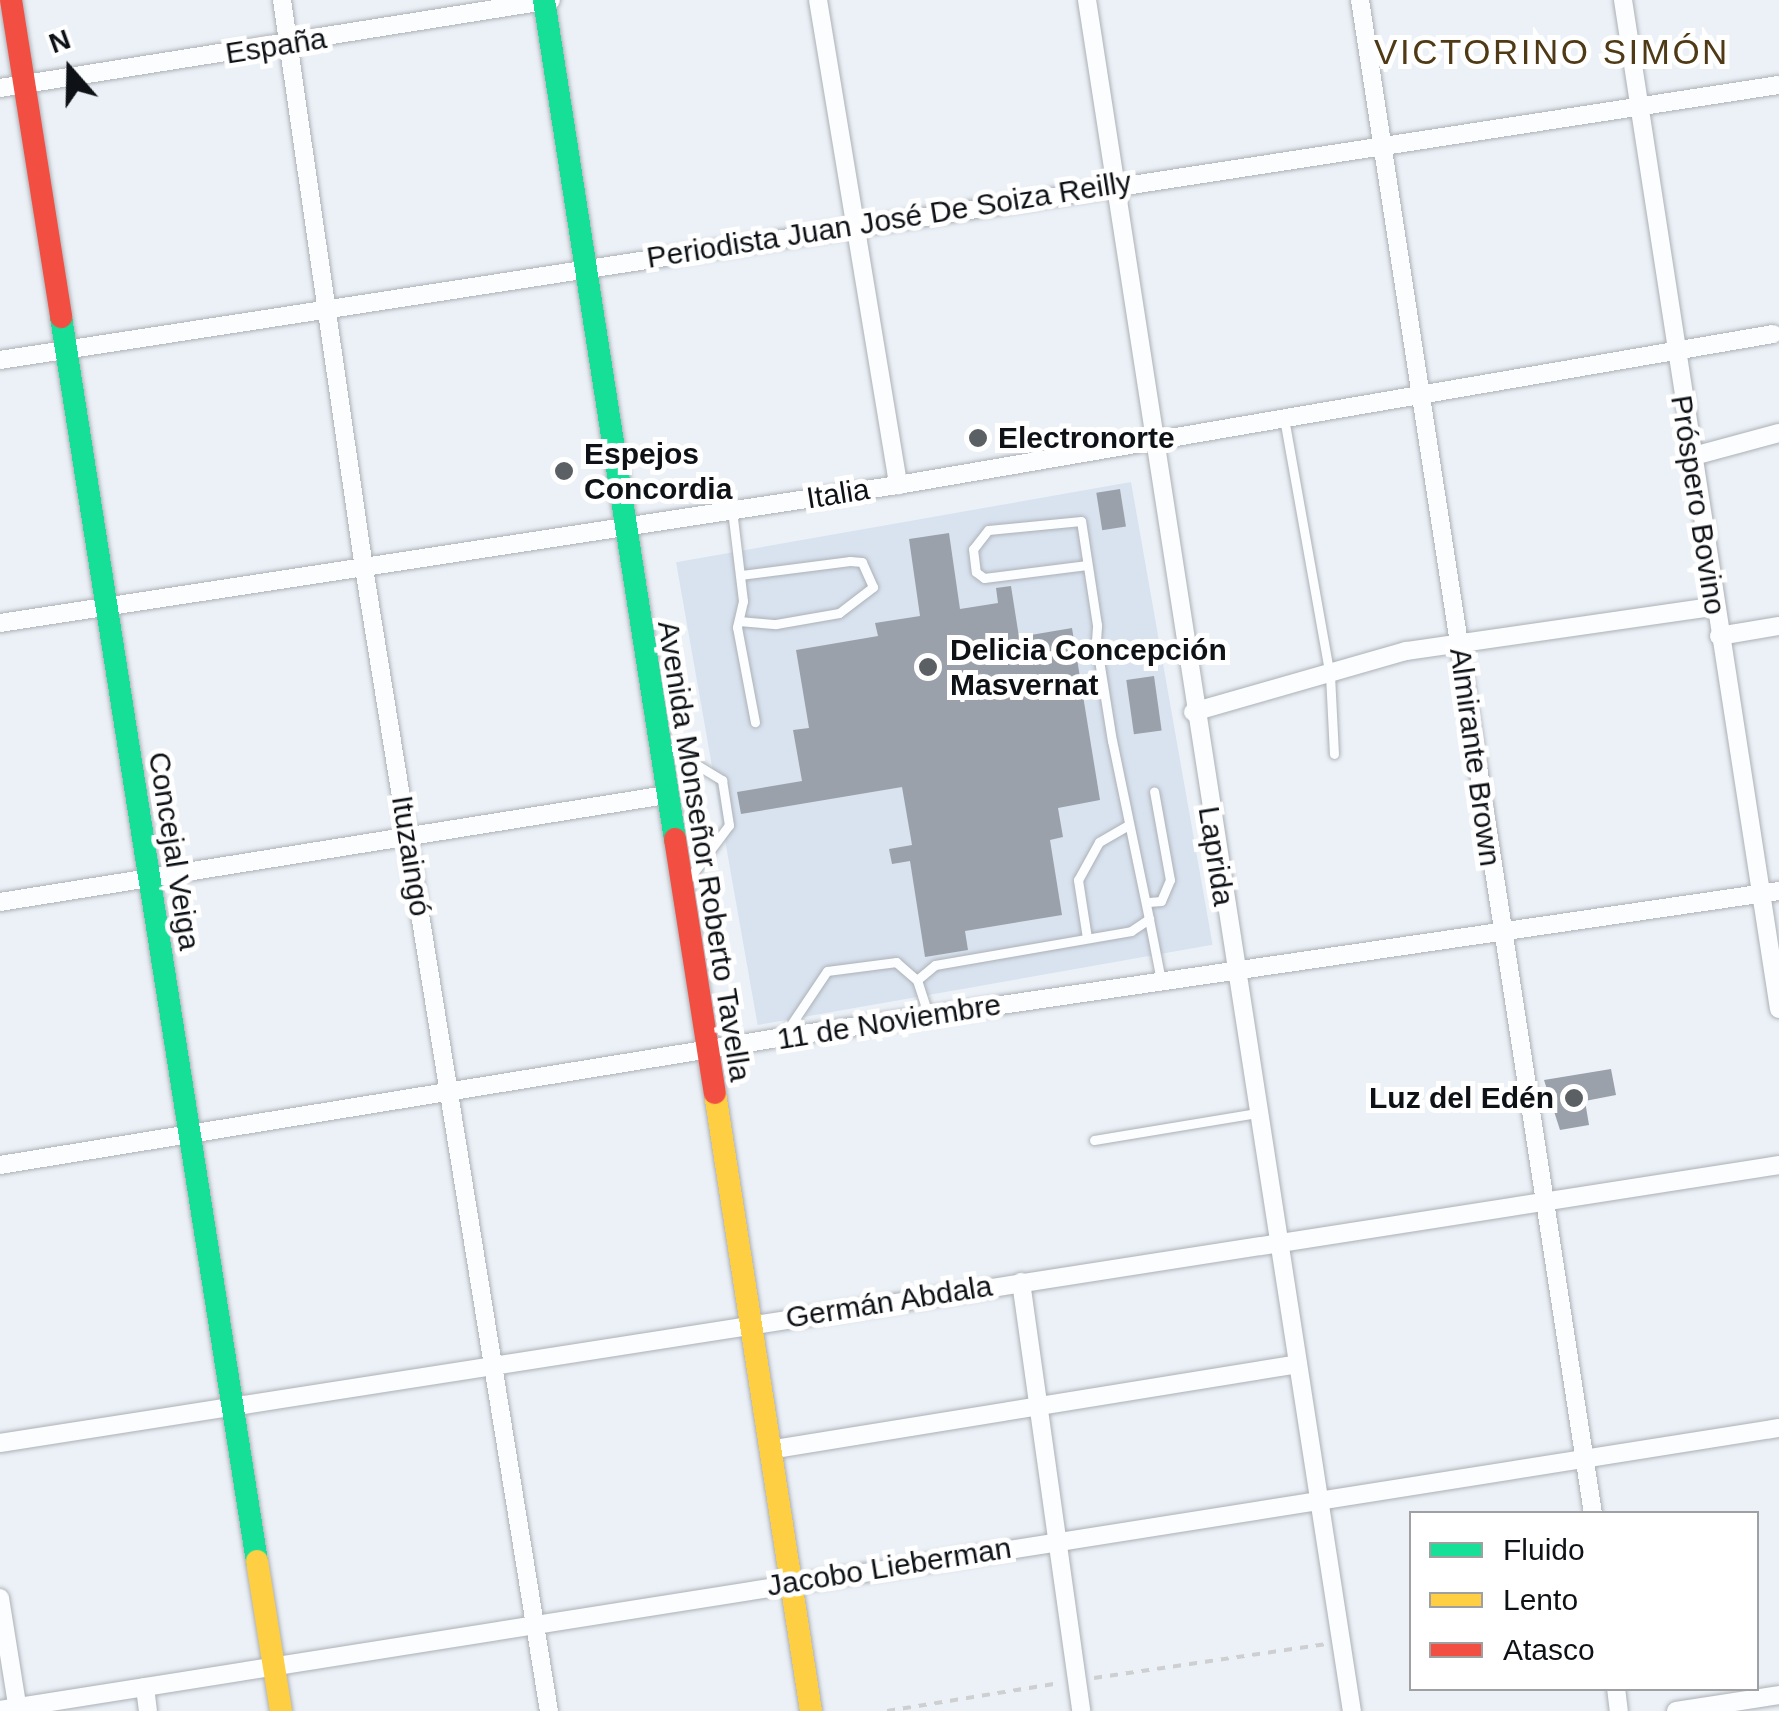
<!DOCTYPE html>
<meta charset="utf-8">
<style>
body{margin:0}
#map{position:relative;width:1779px;height:1711px;overflow:hidden;background:#ebf1f7;font-family:Helvetica,sans-serif}
div>[style]{position:absolute}
[style*='--x']{left:calc(var(--x)*1px);top:calc(var(--y)*1px);width:calc(var(--w)*1px);rotate:calc(var(--a)*1deg)}
.built>*{inset:0;background:#d9e3f0;transform-origin:0 0}
.building>*{inset:0;background:#9aa1aa;transform-origin:0 0}
.path>*{height:4px;margin-top:-2px;transform-origin:0;background:repeating-linear-gradient(90deg,#cecfd1 0 8px,transparent 0 16px)}
.roads{filter:drop-shadow(0 0 2px #adb1b6) drop-shadow(0 0 2px #adb1b6)}
.lane>*{height:9px;margin:-4.5px;padding:0 4.5px;transform-origin:4.5px;border-radius:4.5px;background:#fcfdfe}
.street>*{height:18px;margin:-9px;padding:0 9px;transform-origin:9px;border-radius:9px;background:#fcfdfe}
.fast>*{height:22px;margin:-11px;padding:0 11px;transform-origin:11px;border-radius:11px;background:#16e098}
.slow>*{height:22px;margin:-11px;padding:0 11px;transform-origin:11px;border-radius:11px;background:#ffcf43}
.jam>*{height:22px;margin:-11px;padding:0 11px;transform-origin:11px;border-radius:11px;background:#f24e42}
.dots>*{width:28px;height:28px;translate:-50% -50%;box-sizing:border-box;border:5px solid #fff;border-radius:50%}
span{translate:-50% -50%;white-space:nowrap;text-align:center;line-height:1.15;-webkit-text-stroke:10px #fff;paint-order:stroke}
.street-label{font-size:30px;color:#0e1216}
.poi-label{font-size:30px;color:#0e1216;font-weight:700}
.left{translate:0 -50%;text-align:left}
.right{translate:-100% -50%;text-align:right}
.quarter-label{font-size:35px;color:#503915;letter-spacing:2.5px}
.legend{position:absolute;left:1409px;top:1511px;width:350px;height:180px;box-sizing:border-box;background:#fff;border:2px solid #9fa0a2;margin:0;padding:12px 18px;list-style:none;font-size:30px;color:#0e1216}
.legend li{display:flex;align-items:center;gap:20px;height:50px}
.legend b{width:50px;border:2px solid #9fa0a2}
.north{position:absolute;left:20px;top:20px;width:100px;height:100px;-webkit-text-stroke:8px #fff;paint-order:stroke;rotate:340deg;font-size:28px;font-weight:700;line-height:40px;text-align:center;color:#0e1216}
.north::after{content:'';display:block;margin:auto;width:35px;height:45px;background:#0e1216;clip-path:polygon(50% 0,100% 100%,50% 72%,0 100%)}
</style>
<div id="map">
<div class="built">
<i style="left:1131px;top:482px;width:470px;height:462px;rotate:80deg"></i>
</div>
<div class="building">
<i style="left:1120px;top:489px;width:38px;height:24px;rotate:81deg"></i>
<i style="clip-path:polygon(949px 533px,960px 609px,998px 603px,996px 588px,1011px 586px,1019px 637px,1072px 628px,1100px 800px,1058px 808px,1063px 837px,1050px 840px,1062px 915px,965px 931px,968px 950px,925px 957px,910px 861px,892px 864px,889px 849px,912px 845px,902px 787px,741px 814px,737px 792px,802px 781px,793px 730px,809px 728px,796px 650px,878px 636px,875px 623px,920px 616px,909px 539px)"></i>
<i style="left:1154px;top:676px;width:55px;height:28px;rotate:82deg"></i>
<i style="clip-path:polygon(1611px 1069px,1616px 1095px,1585px 1101px,1589px 1125px,1560px 1130px,1544px 1080px)"></i>
</div>
<div class="path">
<i style="--x:1094;--y:1678;--w:235;--a:-8.3"></i>
<i style="--x:887;--y:1711;--w:175;--a:-9.2"></i>
</div>
<div class="roads">
<div class="lane">
<i style="--x:1284;--y:418;--w:261;--a:79.9"></i>
<i style="--x:1330;--y:675;--w:79;--a:87.1"></i>
<i style="--x:732;--y:510;--w:92;--a:83.1"></i>
<i style="--x:743;--y:601;--w:27;--a:103"></i>
<i style="--x:737;--y:627;--w:97;--a:79.3"></i>
<i style="--x:739;--y:621;--w:37;--a:5"></i>
<i style="--x:776;--y:624;--w:64;--a:-9.9"></i>
<i style="--x:839;--y:613;--w:43;--a:-37.4"></i>
<i style="--x:873;--y:587;--w:27;--a:-114"></i>
<i style="--x:862;--y:562;--w:12;--a:-175"></i>
<i style="--x:850;--y:561;--w:111;--a:172.7"></i>
<i style="--x:666;--y:746;--w:66;--a:31.3"></i>
<i style="--x:722;--y:780;--w:46;--a:81.2"></i>
<i style="--x:729;--y:825;--w:69;--a:126.7"></i>
<i style="--x:1149;--y:902;--w:12;--a:-5"></i>
<i style="--x:1161;--y:901;--w:23;--a:-67"></i>
<i style="--x:1170;--y:880;--w:90;--a:-100.2"></i>
<i style="--x:1149;--y:919;--w:63;--a:79"></i>
<i style="--x:1087;--y:938;--w:59;--a:-98.8"></i>
<i style="--x:1078;--y:880;--w:43;--a:-61.1"></i>
<i style="--x:1099;--y:842;--w:34;--a:-30"></i>
<i style="--x:917;--y:980;--w:23;--a:-40"></i>
<i style="--x:935;--y:965;--w:199;--a:-9.8"></i>
<i style="--x:1131;--y:931;--w:22;--a:-34"></i>
<i style="--x:1149;--y:919;--w:182;--a:-101.7"></i>
<i style="--x:1112;--y:741;--w:101;--a:-99.1"></i>
<i style="--x:1096;--y:641;--w:16;--a:-86"></i>
<i style="--x:1097;--y:625;--w:105;--a:-98.7"></i>
<i style="--x:1081;--y:521;--w:93;--a:174.5"></i>
<i style="--x:988;--y:530;--w:24;--a:128"></i>
<i style="--x:973;--y:549;--w:23;--a:83"></i>
<i style="--x:976;--y:572;--w:10;--a:37"></i>
<i style="--x:984;--y:578;--w:104;--a:-7.2"></i>
<i style="--x:784;--y:1035;--w:77;--a:-56.1"></i>
<i style="--x:827;--y:971;--w:70;--a:-7.4"></i>
<i style="--x:896;--y:962;--w:28;--a:41"></i>
<i style="--x:917;--y:980;--w:38;--a:72"></i>
<i style="--x:1094;--y:1140;--w:165;--a:-9.4"></i>
</div>
<div class="street">
<i style="--x:282;--y:0;--w:574;--a:81.79"></i>
<i style="--x:364;--y:568;--w:1158;--a:80.81"></i>
<i style="--x:818;--y:0;--w:492;--a:80.6"></i>
<i style="--x:1087;--y:0;--w:1731;--a:81.2"></i>
<i style="--x:1360;--y:0;--w:1532;--a:81.25"></i>
<i style="--x:1623;--y:0;--w:1021;--a:81.21"></i>
<i style="--x:0;--y:88;--w:558;--a:-9.07"></i>
<i style="--x:0;--y:360;--w:1800;--a:-8.79"></i>
<i style="--x:1690;--y:457;--w:92;--a:-15.1"></i>
<i style="--x:0;--y:623;--w:909;--a:-8.74"></i>
<i style="--x:898;--y:485;--w:888;--a:-9.79"></i>
<i style="--x:1719;--y:636;--w:61;--a:-9.5"></i>
<i style="--x:1193;--y:712;--w:222;--a:-16"></i>
<i style="--x:1406;--y:651;--w:310;--a:-8.2"></i>
<i style="--x:0;--y:902;--w:675;--a:-9.13"></i>
<i style="--x:0;--y:1165;--w:793;--a:-9.28"></i>
<i style="--x:783;--y:1037;--w:1007;--a:-8.34"></i>
<i style="--x:1021;--y:1282;--w:433;--a:82"></i>
<i style="--x:0;--y:1443;--w:1801;--a:-8.88"></i>
<i style="--x:769;--y:1450;--w:536;--a:-9.23"></i>
<i style="--x:0;--y:1598;--w:114;--a:80.9"></i>
<i style="--x:145;--y:1687;--w:24;--a:83"></i>
<i style="--x:1616;--y:1688;--w:23;--a:83"></i>
<i style="--x:0;--y:1710;--w:1801;--a:-9.01"></i>
<i style="--x:1676;--y:1711;--w:104;--a:-8.8"></i>
</div>
<div class="fast">
<i style="--x:544;--y:0;--w:849;--a:81.13"></i>
<i style="--x:61;--y:317;--w:1259;--a:81.05"></i>
</div>
<div class="slow">
<i style="--x:715;--y:1093;--w:625;--a:81.17"></i>
<i style="--x:257;--y:1561;--w:152;--a:80.9"></i>
</div>
<div class="jam">
<i style="--x:11;--y:0;--w:321;--a:81"></i>
<i style="--x:675;--y:839;--w:257;--a:81.1"></i>
</div>
</div>
<div class="dots">
<i style="left:978px;top:438px;background:#5b6065"></i>
<i style="left:564px;top:471px;background:#5b6065"></i>
<i style="left:928px;top:667px;background:#5b6065"></i>
<i style="left:1574px;top:1098px;background:#5b6065"></i>
</div>
<div class="street-label">
<span style="left:276px;top:46px;rotate:-9deg">España</span>
<span style="left:889px;top:220px;rotate:-9deg">Periodista Juan José De Soiza Reilly</span>
<span style="left:838px;top:494px;rotate:-9deg">Italia</span>
<span style="left:1698px;top:505px;rotate:81deg">Próspero Bovino</span>
<span style="left:1475px;top:757px;rotate:82deg">Almirante Brown</span>
<span style="left:174px;top:851px;rotate:81deg">Concejal Veiga</span>
<span style="left:704px;top:851px;rotate:81deg">Avenida Monseñor Roberto Tavella</span>
<span style="left:411px;top:856px;rotate:81deg">Ituzaingó</span>
<span style="left:1216px;top:856px;rotate:81deg">Laprida</span>
<span style="left:889px;top:1022px;rotate:-9deg">11 de Noviembre</span>
<span style="left:889px;top:1302px;rotate:-9deg">Germán Abdala</span>
<span style="left:889px;top:1567px;rotate:-9deg">Jacobo Lieberman</span>
</div>
<div class="poi-label">
<span class="left" style="left:998px;top:438px">Electronorte</span>
<span class="left" style="left:584px;top:471px">Espejos<br>Concordia</span>
<span class="left" style="left:950px;top:667px">Delicia Concepción<br>Masvernat</span>
<span class="right" style="left:1554px;top:1098px">Luz del Edén</span>
</div>
<div class="quarter-label">
<span style="left:1552px;top:52px">VICTORINO SIMÓN</span>
</div>
<ul class="legend">
<li><b style="height:12px;background:#16e098"></b>Fluido</li>
<li><b style="height:12px;background:#ffcf43"></b>Lento</li>
<li><b style="height:12px;background:#f24e42"></b>Atasco</li>
</ul>
<div class="north">N</div>
</div>
